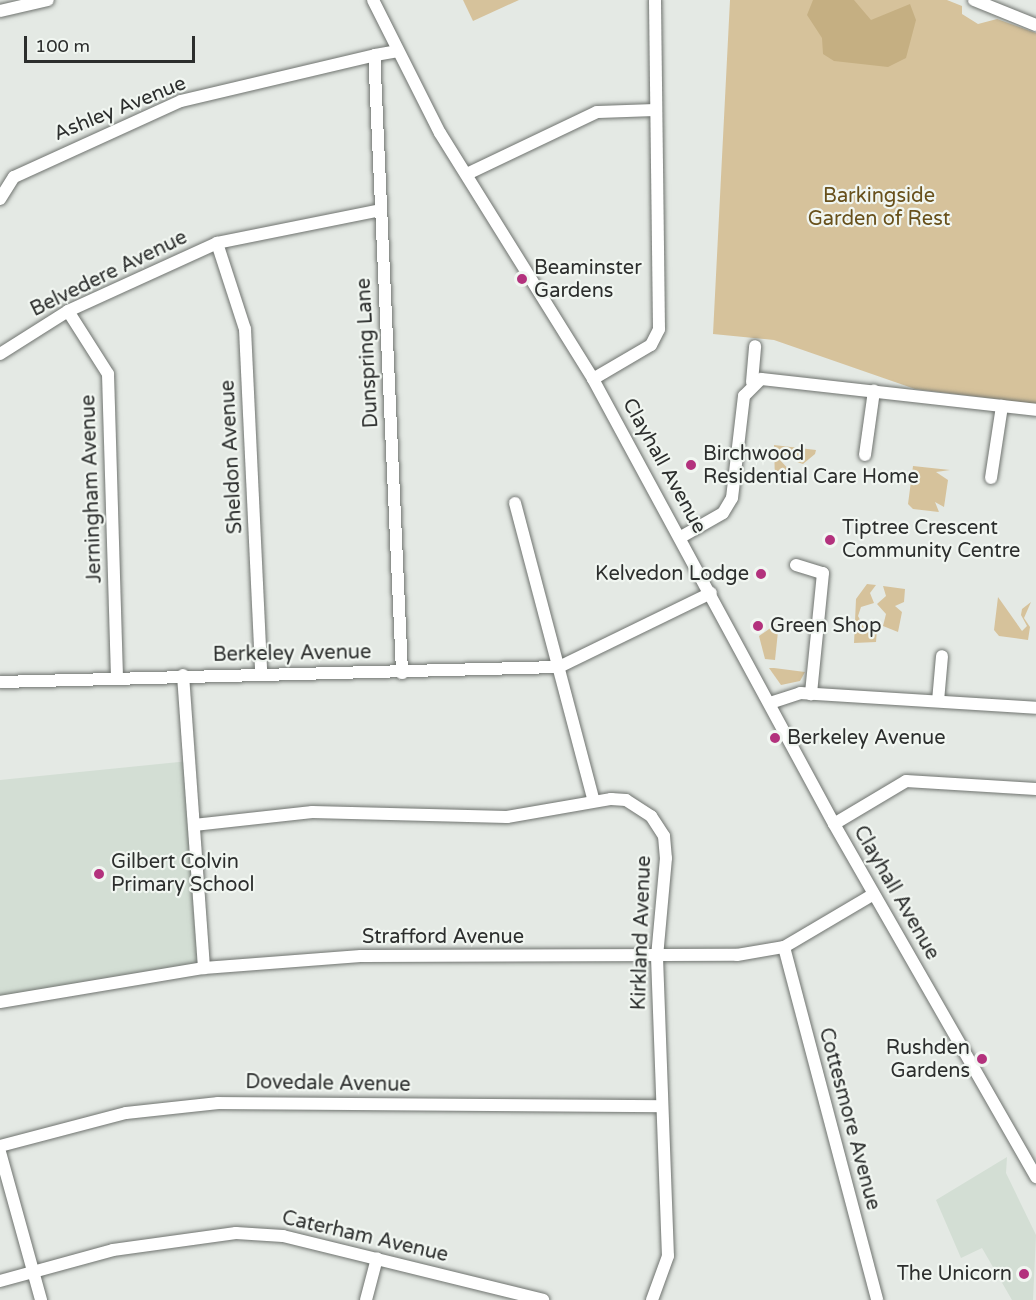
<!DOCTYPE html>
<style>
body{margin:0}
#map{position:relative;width:1036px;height:1300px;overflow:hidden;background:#e4e9e4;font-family:"Varela Round",sans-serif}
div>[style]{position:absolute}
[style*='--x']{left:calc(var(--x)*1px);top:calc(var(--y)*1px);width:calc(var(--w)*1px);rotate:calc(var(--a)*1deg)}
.built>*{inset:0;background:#d3ded4}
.green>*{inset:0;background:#d6c29b}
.forest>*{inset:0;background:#c5af82}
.roads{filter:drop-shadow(0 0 2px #6f736f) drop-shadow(0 0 2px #6f736f)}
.minor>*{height:12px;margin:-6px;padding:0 6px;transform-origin:6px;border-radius:6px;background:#fff}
.dots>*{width:16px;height:16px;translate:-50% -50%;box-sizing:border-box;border:3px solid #f1f6f1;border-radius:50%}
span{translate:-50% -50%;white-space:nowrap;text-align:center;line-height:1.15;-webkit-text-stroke:4.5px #f1f6f1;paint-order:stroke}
.street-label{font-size:20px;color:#2c2e2d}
.park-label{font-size:20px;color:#68501b}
.poi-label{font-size:20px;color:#2c2e2d}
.left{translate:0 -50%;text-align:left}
.right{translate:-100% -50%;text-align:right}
.scale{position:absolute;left:24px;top:36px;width:171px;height:27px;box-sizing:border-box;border:3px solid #2c2e2d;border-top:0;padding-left:8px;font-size:18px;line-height:21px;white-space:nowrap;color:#2c2e2d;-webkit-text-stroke:4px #f1f6f1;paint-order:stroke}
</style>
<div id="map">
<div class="built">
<i style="clip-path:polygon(189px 761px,204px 968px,0 1003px,0 780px)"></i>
<i style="clip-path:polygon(1007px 1157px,1006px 1173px,1036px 1235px,1033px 1300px,1012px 1300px,982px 1248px,961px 1258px,936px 1200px)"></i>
</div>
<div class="green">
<i style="clip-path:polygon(463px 0,519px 0,473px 21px)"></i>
<i style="clip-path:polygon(730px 0,947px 0,962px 6px,962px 14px,978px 24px,997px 19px,1036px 33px,1036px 404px,915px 389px,774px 340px,713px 334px)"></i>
<i style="clip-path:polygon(774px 445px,816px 450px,815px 454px,803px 464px,797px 462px,797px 452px,789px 451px,780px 460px,791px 472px,775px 482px)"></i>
<i style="clip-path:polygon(913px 466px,950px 470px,936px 472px,948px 480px,944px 507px,935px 502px,939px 512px,913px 509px,908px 504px)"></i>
<i style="clip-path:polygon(867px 584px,876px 585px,870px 593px,874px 603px,861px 607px,858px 616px,865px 629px,877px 630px,876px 642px,854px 643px,856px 599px)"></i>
<i style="clip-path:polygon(883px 586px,905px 589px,904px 602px,895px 606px,902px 612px,898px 632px,883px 626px,886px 614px,877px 604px,886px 596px)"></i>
<i style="clip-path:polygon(998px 597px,1022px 631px,1027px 626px,1021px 615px,1022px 609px,1031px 602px,1024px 618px,1030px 627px,1028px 640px,999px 636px,994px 630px)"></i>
<i style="clip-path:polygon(779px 622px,775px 660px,765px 659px,759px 636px)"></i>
<i style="clip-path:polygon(769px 668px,774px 668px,805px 672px,800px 681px,781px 685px)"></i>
</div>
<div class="forest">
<i style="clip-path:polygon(813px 0,854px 0,871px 20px,910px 4px,916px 20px,906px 58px,888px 67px,834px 61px,823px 54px,822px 38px,807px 15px)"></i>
</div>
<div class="roads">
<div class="minor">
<i style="--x:373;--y:0;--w:149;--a:63.3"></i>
<i style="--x:440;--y:133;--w:290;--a:58.1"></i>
<i style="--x:593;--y:379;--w:506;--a:61.56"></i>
<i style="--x:834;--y:824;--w:407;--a:60.2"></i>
<i style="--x:974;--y:0;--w:67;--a:22"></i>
<i style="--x:0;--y:11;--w:49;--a:-12.9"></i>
<i style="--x:398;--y:51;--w:23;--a:170"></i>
<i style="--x:375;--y:55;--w:18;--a:90"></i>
<i style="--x:375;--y:73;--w:601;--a:87.42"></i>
<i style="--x:467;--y:174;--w:144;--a:-25.5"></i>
<i style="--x:597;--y:112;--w:59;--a:-1.9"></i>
<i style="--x:0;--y:199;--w:26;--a:-58"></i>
<i style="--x:14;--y:177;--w:183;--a:-24.5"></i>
<i style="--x:181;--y:101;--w:199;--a:-13.3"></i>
<i style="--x:217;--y:243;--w:90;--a:72"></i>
<i style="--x:245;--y:329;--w:344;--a:87.3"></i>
<i style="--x:68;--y:311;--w:75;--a:57.6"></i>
<i style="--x:108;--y:374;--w:304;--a:88.3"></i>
<i style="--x:0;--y:354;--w:80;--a:-32.3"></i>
<i style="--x:68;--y:311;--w:164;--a:-24.5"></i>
<i style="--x:217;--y:243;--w:167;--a:-11.4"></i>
<i style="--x:593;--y:379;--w:67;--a:-30.4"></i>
<i style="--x:651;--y:345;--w:18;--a:-63"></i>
<i style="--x:659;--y:329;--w:329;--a:-90.7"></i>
<i style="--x:752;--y:382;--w:36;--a:-85"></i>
<i style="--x:865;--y:455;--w:65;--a:-82"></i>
<i style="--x:991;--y:478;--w:73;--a:-81.3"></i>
<i style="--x:515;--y:503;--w:308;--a:75.2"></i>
<i style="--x:681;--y:537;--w:48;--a:-29.7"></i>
<i style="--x:723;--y:513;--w:17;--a:-59"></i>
<i style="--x:732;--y:498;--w:103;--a:-83.3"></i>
<i style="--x:744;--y:396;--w:24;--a:-45"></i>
<i style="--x:761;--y:379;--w:277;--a:6.4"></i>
<i style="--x:796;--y:565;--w:28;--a:17"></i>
<i style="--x:823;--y:573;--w:122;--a:95.7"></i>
<i style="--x:183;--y:675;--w:294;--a:85.9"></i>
<i style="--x:0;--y:682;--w:559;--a:-1.54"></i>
<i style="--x:559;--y:667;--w:169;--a:-26"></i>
<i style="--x:938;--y:701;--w:45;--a:-84.9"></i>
<i style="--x:770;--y:703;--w:32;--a:-18"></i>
<i style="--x:800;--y:693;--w:236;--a:3.6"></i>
<i style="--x:834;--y:824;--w:84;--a:-30.8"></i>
<i style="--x:906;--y:781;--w:130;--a:3.5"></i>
<i style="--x:194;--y:825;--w:119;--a:-6.3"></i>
<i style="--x:312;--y:812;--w:195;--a:1.5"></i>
<i style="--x:507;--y:817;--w:106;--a:-9.8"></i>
<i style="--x:611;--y:799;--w:15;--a:4"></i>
<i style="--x:626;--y:800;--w:30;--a:33"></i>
<i style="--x:651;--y:816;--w:24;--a:57"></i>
<i style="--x:664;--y:836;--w:22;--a:85"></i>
<i style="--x:666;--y:858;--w:99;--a:95.2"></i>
<i style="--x:657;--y:957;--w:299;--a:87.9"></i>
<i style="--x:668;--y:1256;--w:47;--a:110"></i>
<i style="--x:784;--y:947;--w:365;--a:75.2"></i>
<i style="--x:0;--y:1002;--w:207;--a:-9.5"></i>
<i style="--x:204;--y:968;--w:157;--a:-4.4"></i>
<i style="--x:361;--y:956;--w:376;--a:-0.2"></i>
<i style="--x:737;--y:955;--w:48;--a:-9.7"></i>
<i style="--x:784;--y:947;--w:104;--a:-30.5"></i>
<i style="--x:0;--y:1146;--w:130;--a:-14.7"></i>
<i style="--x:126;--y:1113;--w:93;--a:-6.2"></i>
<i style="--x:218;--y:1103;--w:442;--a:0.4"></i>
<i style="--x:0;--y:1152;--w:154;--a:74.5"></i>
<i style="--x:0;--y:1281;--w:117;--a:-15.3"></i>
<i style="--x:113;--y:1250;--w:124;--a:-7.9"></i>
<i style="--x:236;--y:1233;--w:47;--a:3.7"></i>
<i style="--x:283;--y:1236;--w:268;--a:13.8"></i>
<i style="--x:366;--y:1300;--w:43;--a:-75.3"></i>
</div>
</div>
<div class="dots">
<i style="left:522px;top:279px;background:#b3327d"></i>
<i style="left:691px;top:465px;background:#b3327d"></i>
<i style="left:830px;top:540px;background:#b3327d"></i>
<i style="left:761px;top:574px;background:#b3327d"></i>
<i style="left:758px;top:626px;background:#b3327d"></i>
<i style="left:775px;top:738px;background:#b3327d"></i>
<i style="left:99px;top:874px;background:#b3327d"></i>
<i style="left:982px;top:1059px;background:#b3327d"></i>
<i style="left:1024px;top:1274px;background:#b3327d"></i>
</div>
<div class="street-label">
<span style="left:120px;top:109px;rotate:-22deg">Ashley Avenue</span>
<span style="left:109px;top:274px;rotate:-26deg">Belvedere Avenue</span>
<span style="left:368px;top:353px;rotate:-93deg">Dunspring Lane</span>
<span style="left:232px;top:457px;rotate:-93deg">Sheldon Avenue</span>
<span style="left:664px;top:466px;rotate:61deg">Clayhall Avenue</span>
<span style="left:92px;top:489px;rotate:-92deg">Jerningham Avenue</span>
<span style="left:292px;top:654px;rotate:-1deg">Berkeley Avenue</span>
<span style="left:896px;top:893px;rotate:60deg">Clayhall Avenue</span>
<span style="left:642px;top:933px;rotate:-88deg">Kirkland Avenue</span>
<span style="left:443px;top:937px">Strafford Avenue</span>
<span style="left:328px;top:1084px;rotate:1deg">Dovedale Avenue</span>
<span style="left:849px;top:1119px;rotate:75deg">Cottesmore Avenue</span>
<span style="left:365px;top:1237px;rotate:13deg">Caterham Avenue</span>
</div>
<div class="park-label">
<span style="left:879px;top:208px">Barkingside<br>Garden of Rest</span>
</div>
<div class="poi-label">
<span class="left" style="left:534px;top:280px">Beaminster<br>Gardens</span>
<span class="left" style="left:703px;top:466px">Birchwood<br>Residential Care Home</span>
<span class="left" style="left:842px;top:540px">Tiptree Crescent<br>Community Centre</span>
<span class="right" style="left:749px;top:574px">Kelvedon Lodge</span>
<span class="left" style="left:770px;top:626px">Green Shop</span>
<span class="left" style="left:787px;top:738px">Berkeley Avenue</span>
<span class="left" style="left:111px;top:874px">Gilbert Colvin<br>Primary School</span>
<span class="right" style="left:970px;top:1060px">Rushden<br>Gardens</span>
<span class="right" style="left:1012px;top:1274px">The Unicorn</span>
</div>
<div class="scale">100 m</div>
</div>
